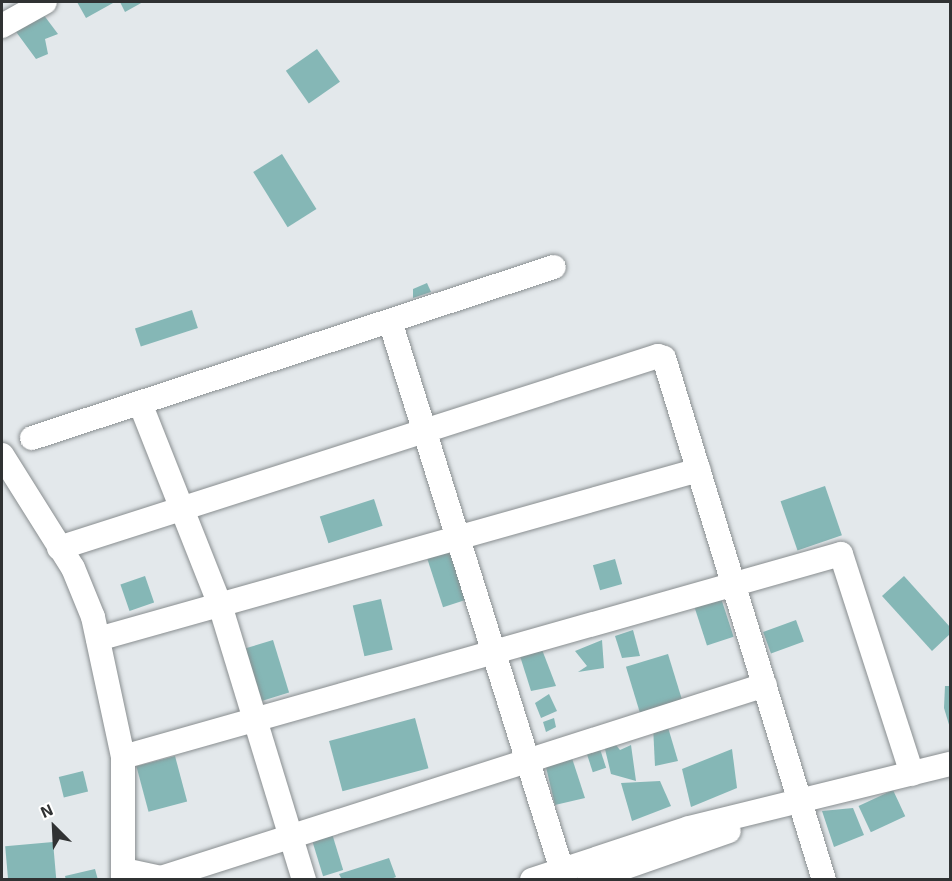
<!DOCTYPE html>
<style>
body{margin:0}
#map{position:relative;width:952px;height:881px;overflow:hidden;background:#e3e8eb;font-family:"Exo 2",sans-serif}
div>[style]{position:absolute}
[style*='--x']{left:calc(var(--x)*1px);top:calc(var(--y)*1px);width:calc(var(--w)*1px);rotate:calc(var(--a)*1deg)}
.building>*{inset:0;background:#85b7b6;transform-origin:0 0}
.roads{filter:drop-shadow(0 0 2px #898e90) drop-shadow(0 0 2px #898e90)}
.minor>*{height:24px;margin:-12px;padding:0 12px;transform-origin:12px;border-radius:12px;background:#fff}
span{translate:-50% -50%;white-space:nowrap;text-align:center;line-height:1.15;-webkit-text-stroke:6px #fff;paint-order:stroke}
.frame{position:absolute;inset:0;border:3px solid #303233;pointer-events:none}
.north{position:absolute;left:24px;top:797px;width:60px;height:60px;-webkit-text-stroke:4px #fff;paint-order:stroke;rotate:336deg;font-size:16px;font-weight:700;line-height:24px;text-align:center;color:#303233}
.north::after{content:'';display:block;margin:auto;width:21px;height:27px;background:#303233;clip-path:polygon(50% 0,100% 100%,50% 72%,0 100%)}
</style>
<div id="map">
<div class="building">
<i style="clip-path:polygon(77px 2px,112px 2px,113px 3px,86px 18px)"></i>
<i style="clip-path:polygon(120px 2px,143px 2px,125px 12px)"></i>
<i style="clip-path:polygon(43px 14px,58px 34px,45px 39px,48px 54px,36px 59px,14px 29px)"></i>
<i style="left:317px;top:49px;width:40px;height:38px;rotate:55deg"></i>
<i style="left:282px;top:154px;width:65px;height:34px;rotate:58deg"></i>
<i style="clip-path:polygon(427px 283px,431px 292px,413px 298px,413px 289px)"></i>
<i style="left:192px;top:310px;width:19px;height:60px;rotate:72deg"></i>
<i style="left:825px;top:486px;width:52px;height:47px;rotate:71deg"></i>
<i style="left:374px;top:499px;width:28px;height:57px;rotate:72deg"></i>
<i style="left:453px;top:544px;width:57px;height:29px;rotate:72deg"></i>
<i style="left:615px;top:559px;width:26px;height:23px;rotate:74deg"></i>
<i style="left:145px;top:576px;width:28px;height:26px;rotate:71deg"></i>
<i style="clip-path:polygon(904px 576px,950px 627px,950px 634px,932px 651px,882px 596px)"></i>
<i style="left:720px;top:595px;width:44px;height:28px;rotate:72deg"></i>
<i style="left:381px;top:599px;width:52px;height:29px;rotate:77deg"></i>
<i style="left:796px;top:620px;width:23px;height:35px;rotate:70deg"></i>
<i style="clip-path:polygon(633px 630px,640px 656px,622px 658px,615px 636px)"></i>
<i style="left:273px;top:640px;width:55px;height:32px;rotate:73deg"></i>
<i style="clip-path:polygon(602px 640px,604px 668px,578px 672px,587px 666px,575px 651px)"></i>
<i style="clip-path:polygon(541px 647px,556px 686px,531px 691px,520px 656px)"></i>
<i style="left:668px;top:654px;width:50px;height:44px;rotate:73deg"></i>
<i style="clip-path:polygon(945px 686px,950px 686px,950px 728px,944px 708px)"></i>
<i style="clip-path:polygon(549px 694px,557px 711px,541px 718px,535px 703px)"></i>
<i style="left:415px;top:718px;width:52px;height:89px;rotate:75deg"></i>
<i style="clip-path:polygon(554px 718px,556px 727px,546px 732px,543px 722px)"></i>
<i style="clip-path:polygon(667px 724px,678px 761px,655px 766px,653px 726px)"></i>
<i style="clip-path:polygon(612px 740px,620px 750px,631px 745px,636px 781px,611px 774px,604px 745px)"></i>
<i style="left:599px;top:746px;width:23px;height:14px;rotate:72deg"></i>
<i style="clip-path:polygon(569px 749px,585px 798px,555px 805px,544px 759px)"></i>
<i style="clip-path:polygon(732px 749px,737px 788px,691px 807px,682px 769px)"></i>
<i style="left:175px;top:756px;width:47px;height:40px;rotate:75deg"></i>
<i style="left:83px;top:771px;width:21px;height:25px;rotate:76deg"></i>
<i style="clip-path:polygon(660px 781px,671px 806px,632px 821px,621px 783px)"></i>
<i style="left:893px;top:790px;width:29px;height:38px;rotate:65deg"></i>
<i style="clip-path:polygon(853px 808px,864px 835px,834px 847px,822px 811px)"></i>
<i style="left:330px;top:827px;width:45px;height:21px;rotate:73deg"></i>
<i style="left:53px;top:842px;width:38px;height:48px;rotate:85deg"></i>
<i style="clip-path:polygon(389px 858px,396px 877px,388px 880px,342px 880px,339px 874px)"></i>
<i style="clip-path:polygon(95px 869px,98px 880px,66px 880px,65px 876px)"></i>
</div>
<div class="roads">
<div class="minor">
<i style="--x:2;--y:26;--w:49;--a:-29.2"></i>
<i style="--x:390;--y:321;--w:586;--a:72.62"></i>
<i style="--x:140;--y:403;--w:217;--a:68.4"></i>
<i style="--x:220;--y:605;--w:288;--a:73"></i>
<i style="--x:32;--y:438;--w:549;--a:-18.14"></i>
<i style="--x:2;--y:455;--w:133;--a:57.9"></i>
<i style="--x:73;--y:568;--w:53;--a:67.8"></i>
<i style="--x:93;--y:617;--w:143;--a:77.9"></i>
<i style="--x:123;--y:757;--w:123;--a:90"></i>
<i style="--x:59;--y:548;--w:629;--a:-17.77"></i>
<i style="--x:658;--y:356;--w:6;--a:18"></i>
<i style="--x:664;--y:358;--w:546;--a:72.96"></i>
<i style="--x:98;--y:639;--w:624;--a:-15.71"></i>
<i style="--x:123;--y:757;--w:746;--a:-15.79"></i>
<i style="--x:841;--y:554;--w:231;--a:72.1"></i>
<i style="--x:124;--y:870;--w:38;--a:12"></i>
<i style="--x:161;--y:878;--w:634;--a:-17.72"></i>
<i style="--x:532;--y:880;--w:165;--a:-18.3"></i>
<i style="--x:689;--y:828;--w:269;--a:-13.8"></i>
<i style="--x:589;--y:880;--w:148;--a:-19.3"></i>
</div>
</div>
<div class="frame"></div>
<div class="north">N</div>
</div>
